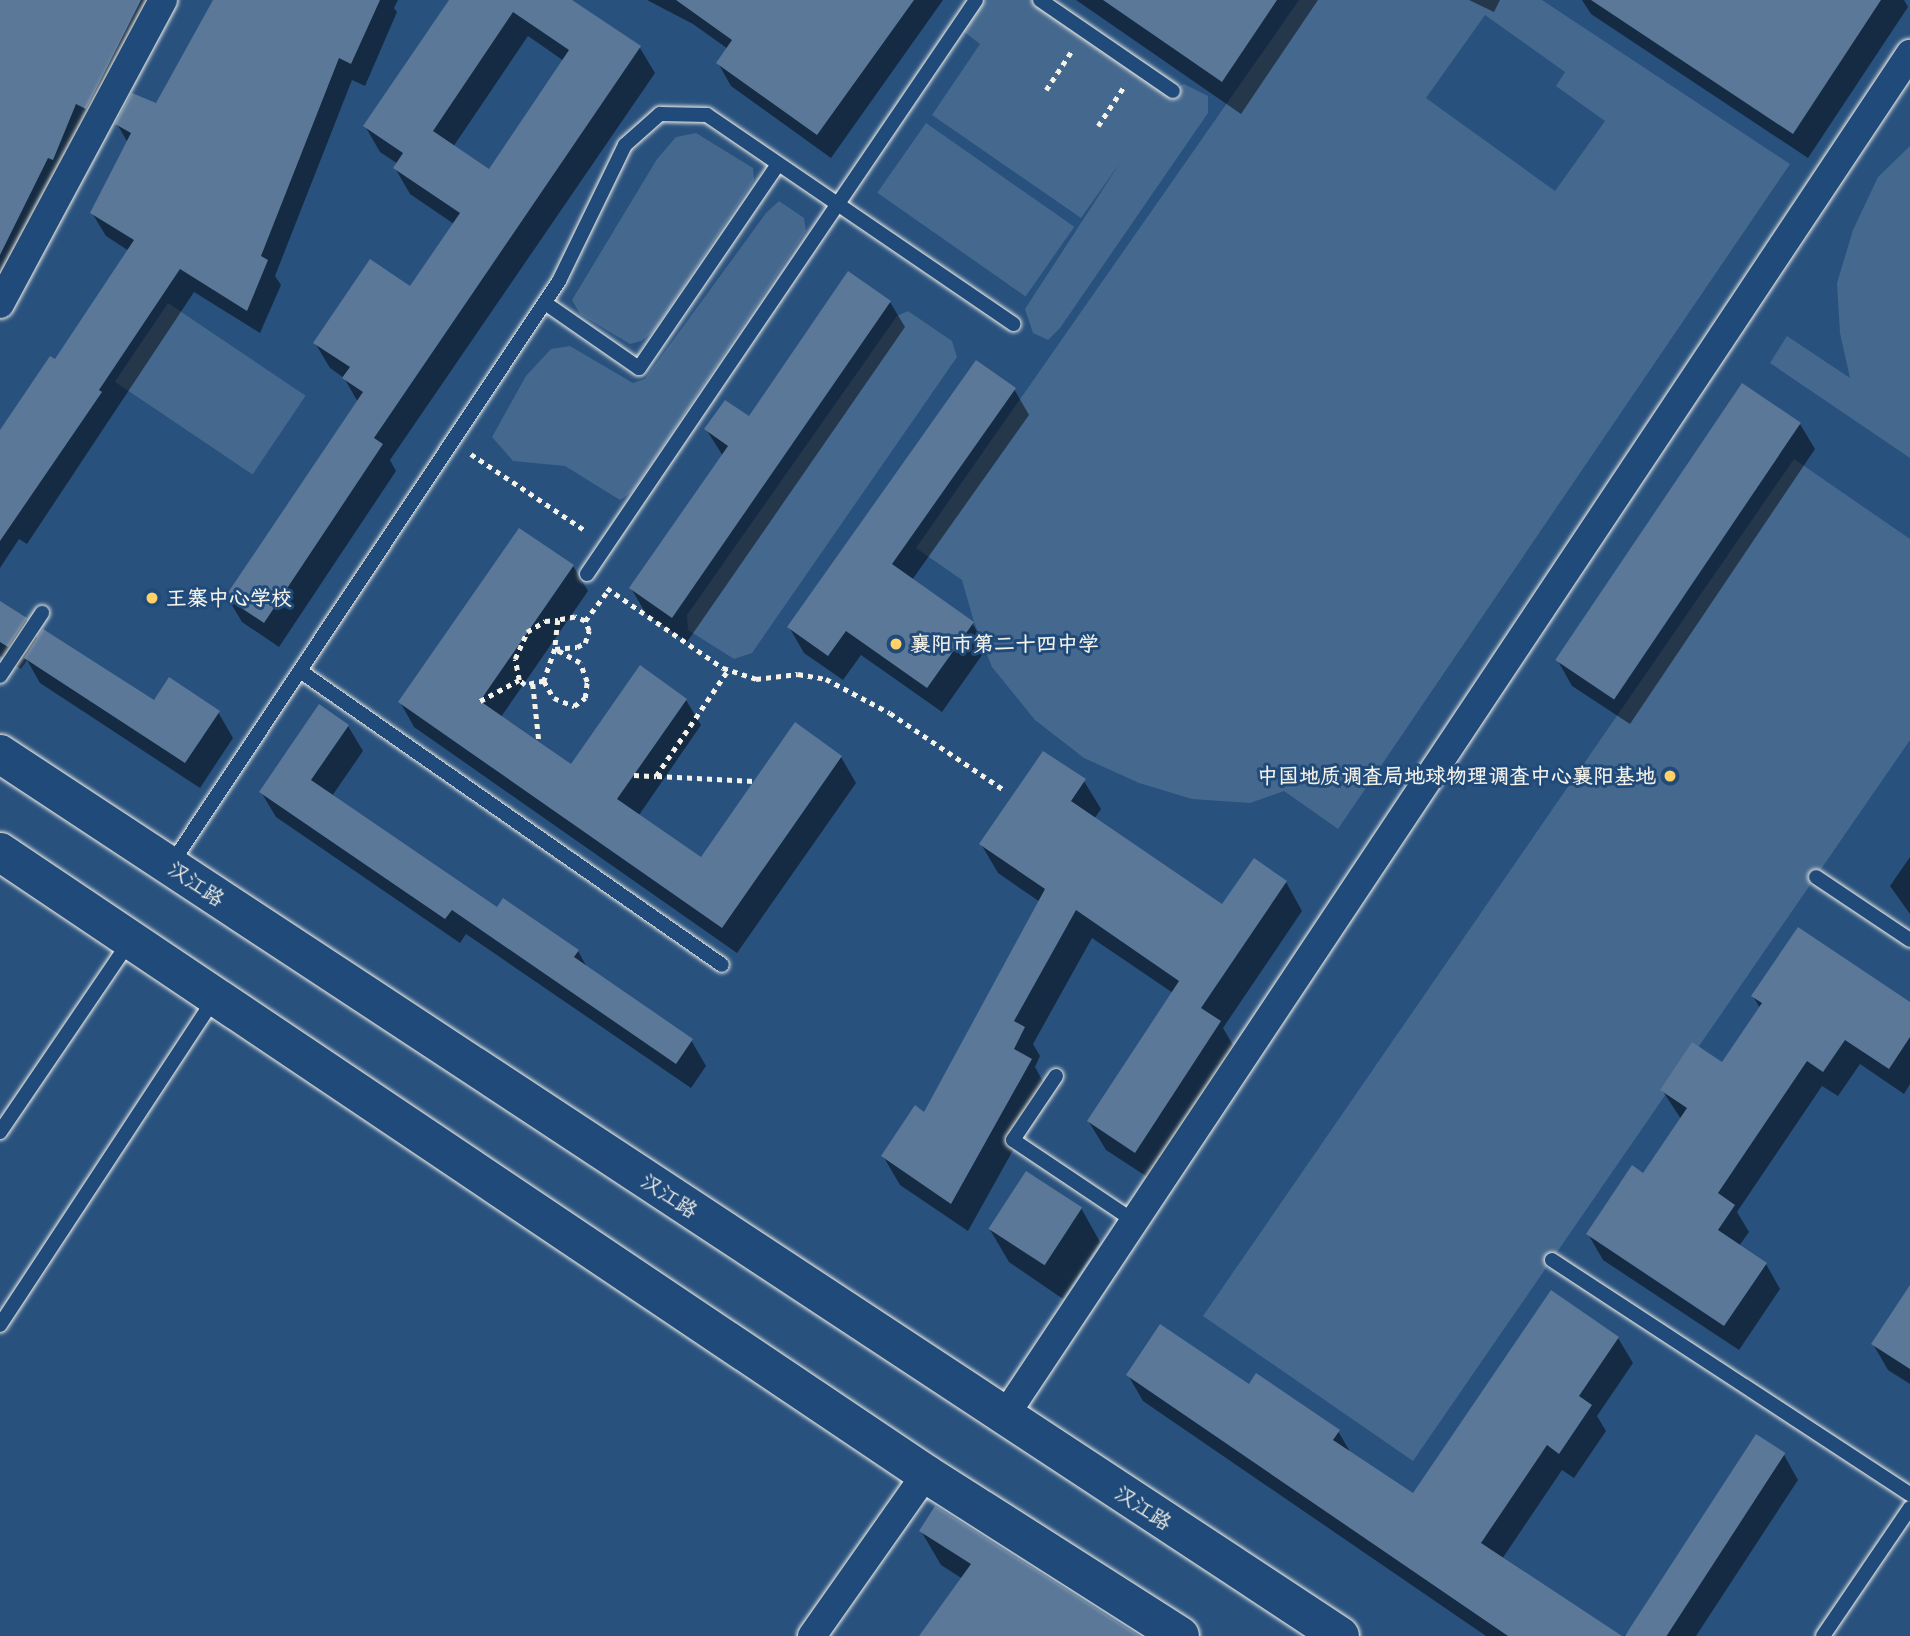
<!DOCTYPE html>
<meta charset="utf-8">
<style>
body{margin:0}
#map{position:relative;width:1910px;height:1636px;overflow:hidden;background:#28517e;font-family:"Patrick Hand","LXGW WenKai TC",sans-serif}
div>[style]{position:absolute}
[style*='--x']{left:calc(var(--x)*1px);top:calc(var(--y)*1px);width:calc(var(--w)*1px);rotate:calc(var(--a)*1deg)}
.green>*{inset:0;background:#45688e;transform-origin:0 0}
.shadow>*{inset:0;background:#0007}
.building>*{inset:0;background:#5b7899;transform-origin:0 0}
.path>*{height:4.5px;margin-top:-2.25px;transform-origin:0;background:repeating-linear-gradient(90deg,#f4f1e8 0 5px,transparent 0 10px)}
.roads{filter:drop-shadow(0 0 2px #f4f1e8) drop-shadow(0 0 2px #f4f1e8)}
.service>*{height:14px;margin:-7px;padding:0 7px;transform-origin:7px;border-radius:7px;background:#1f4a7a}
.minor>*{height:28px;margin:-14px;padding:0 14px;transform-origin:14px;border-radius:14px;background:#1f4a7a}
.secondary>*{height:38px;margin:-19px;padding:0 19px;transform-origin:19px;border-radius:19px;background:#1f4a7a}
.dots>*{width:19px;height:19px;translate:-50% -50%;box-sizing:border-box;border:4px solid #1f4a7a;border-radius:50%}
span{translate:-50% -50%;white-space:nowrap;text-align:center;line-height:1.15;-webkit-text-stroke:6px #1f4a7a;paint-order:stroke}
.poi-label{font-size:21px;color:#f4f1e8;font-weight:700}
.left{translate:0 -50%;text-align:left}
.right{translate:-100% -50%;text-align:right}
.street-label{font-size:21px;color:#f4f1e8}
</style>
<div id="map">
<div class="green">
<i style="clip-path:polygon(976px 0,1040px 0,1172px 91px,1184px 84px,1208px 96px,1208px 113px,1060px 328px,1048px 340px,1033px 333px,1025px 309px,1120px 163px,1081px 218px,932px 115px,980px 44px,958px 27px)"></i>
<i style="clip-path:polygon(evenodd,1299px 0,1542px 0,1790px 164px,1338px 829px,1284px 791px,1250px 803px,1192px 799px,1139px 783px,1084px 758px,1035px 720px,992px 667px,974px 622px,962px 580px,916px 548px,1299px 0,1485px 15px,1565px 72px,1556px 86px,1605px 121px,1555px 191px,1426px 98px,1485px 15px)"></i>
<i style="left:926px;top:123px;width:181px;height:85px;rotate:35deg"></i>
<i style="clip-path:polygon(696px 133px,753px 168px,754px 180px,653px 332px,641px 341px,630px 344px,580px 314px,572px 300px,657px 159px,676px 137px)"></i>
<i style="clip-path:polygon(1910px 146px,1910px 458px,1770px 363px,1787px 336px,1850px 378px,1840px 333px,1837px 283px,1853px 230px,1878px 177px)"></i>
<i style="clip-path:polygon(779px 201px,804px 218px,806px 231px,632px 492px,620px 500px,565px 466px,513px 461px,492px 437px,526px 376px,551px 349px,570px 346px,633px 383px,645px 379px,766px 213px)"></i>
<i style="left:168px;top:303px;width:166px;height:95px;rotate:34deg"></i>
<i style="clip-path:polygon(908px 311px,952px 341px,957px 357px,752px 653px,734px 659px,688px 630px,687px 615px,897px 316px)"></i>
<i style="clip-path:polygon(1794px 459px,1910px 539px,1910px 740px,1413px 1461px,1203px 1316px)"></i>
</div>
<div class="shadow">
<i style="clip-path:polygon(0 0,156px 0,0 287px)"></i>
<i style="clip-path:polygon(215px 0,398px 0,394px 8px,397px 12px,365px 86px,352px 80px,275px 276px,281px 285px,260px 333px,194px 292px,27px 544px,19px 539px,0 568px,0 433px,55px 362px,129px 251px,106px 236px,92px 213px,128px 143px,117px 124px,157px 106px)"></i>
<i style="clip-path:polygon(evenodd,451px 0,569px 0,640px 48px,655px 73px,390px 460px,396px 471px,279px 647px,242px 622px,227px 597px,358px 402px,344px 378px,330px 368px,315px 343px,411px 288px,454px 224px,410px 194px,395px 168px,398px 164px,380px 152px,365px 126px,451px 0,528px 36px,564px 61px,489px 171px,453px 147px,528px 36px)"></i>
<i style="clip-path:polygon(943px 0,831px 158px,731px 86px,718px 63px,728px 49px,693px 24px,647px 0)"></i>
<i style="clip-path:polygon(1076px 0,1318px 0,1241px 114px)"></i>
<i style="clip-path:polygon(1469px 0,1500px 0,1494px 12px)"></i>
<i style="clip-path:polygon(1582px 0,1904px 0,1908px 7px,1808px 158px,1591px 14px)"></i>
<i style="clip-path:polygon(890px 302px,905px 327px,687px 642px,646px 614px,631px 588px,723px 456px,706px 429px,749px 418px)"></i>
<i style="clip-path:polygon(1014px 389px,1029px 415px,912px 580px,972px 623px,987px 648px,942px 712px,861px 655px,843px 680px,804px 653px,789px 627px)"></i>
<i style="clip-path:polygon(1800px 424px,1815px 449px,1630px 724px,1572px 686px,1558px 661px)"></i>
<i style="clip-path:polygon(573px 566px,588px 591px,501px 717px,571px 766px,686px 700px,701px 725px,639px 815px,701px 860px,795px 725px,841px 757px,856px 783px,737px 953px,414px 727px,400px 702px)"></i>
<i style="clip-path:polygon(0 603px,26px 619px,38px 640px,154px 703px,218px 712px,233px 738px,200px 788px,40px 683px,27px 660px,21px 669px,0 656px)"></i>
<i style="clip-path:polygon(348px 726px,363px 751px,332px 796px,497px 909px,578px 951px,588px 969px,691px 1040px,706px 1066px,691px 1088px,466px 934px,460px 943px,276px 817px,261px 792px)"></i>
<i style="clip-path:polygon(1084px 781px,1101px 809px,1094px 819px,1223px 906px,1286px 882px,1302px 911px,1223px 1028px,1236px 1050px,1152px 1180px,1106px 1150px,1089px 1122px,1173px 993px,1092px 938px,1033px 1044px,1040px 1056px,1035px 1067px,1047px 1089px,968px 1231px,900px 1185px,883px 1156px,925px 1114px,1040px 902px,998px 873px,981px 844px)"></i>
<i style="clip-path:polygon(1910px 857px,1910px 914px,1890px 886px)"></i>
<i style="clip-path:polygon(1753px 996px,1910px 1004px,1910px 1084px,1904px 1094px,1860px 1064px,1838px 1096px,1822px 1086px,1737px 1212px,1749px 1232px,1739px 1246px,1766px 1264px,1780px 1289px,1739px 1350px,1603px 1260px,1588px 1234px,1644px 1175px,1681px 1119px,1662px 1090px,1722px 1064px,1760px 1008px)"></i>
<i style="clip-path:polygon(1081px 1208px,1100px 1242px,1063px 1299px,1009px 1262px,989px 1228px)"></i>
<i style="clip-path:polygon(1910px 1304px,1910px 1384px,1888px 1370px,1873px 1344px)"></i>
<i style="clip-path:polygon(1618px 1338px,1633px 1363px,1597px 1416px,1606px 1431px,1574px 1478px,1562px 1470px,1502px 1559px,1619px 1636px,1486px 1636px,1143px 1401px,1128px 1375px,1250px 1386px,1338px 1431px,1352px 1455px,1413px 1496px)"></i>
<i style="clip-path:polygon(1784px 1455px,1798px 1480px,1696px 1636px,1624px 1636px)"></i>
<i style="clip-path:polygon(921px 1531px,1135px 1636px,921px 1636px,963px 1579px,941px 1565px)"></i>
</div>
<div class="building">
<i style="clip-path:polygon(0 0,141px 0,86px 109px,76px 104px,53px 160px,48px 158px,0 255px)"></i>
<i style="clip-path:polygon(213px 0,380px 0,351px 64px,339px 58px,261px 256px,268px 260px,247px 311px,180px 269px,99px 390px,102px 392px,0 541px,0 430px,50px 356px,55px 359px,134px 240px,90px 213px,131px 133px,115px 124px,132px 93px,156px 103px)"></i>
<i style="clip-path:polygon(evenodd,449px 0,572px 0,641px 46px,374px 438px,383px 444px,264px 623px,225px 597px,363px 392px,342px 378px,350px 367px,313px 343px,370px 259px,410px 286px,460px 213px,393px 168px,403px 153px,363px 126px,449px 0,513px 12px,569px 50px,489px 169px,433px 131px,513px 12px)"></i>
<i style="clip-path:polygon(676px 0,914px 0,817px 135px,716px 63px,732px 40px)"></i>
<i style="clip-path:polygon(1103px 0,1277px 0,1222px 82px)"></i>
<i style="clip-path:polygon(1591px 0,1881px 0,1793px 134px)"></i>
<i style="clip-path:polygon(848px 271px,891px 301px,672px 618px,629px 588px,728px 446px,704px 429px,725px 400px,749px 416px)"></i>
<i style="clip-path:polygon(976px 360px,1016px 388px,892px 564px,974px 622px,927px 688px,846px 631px,828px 656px,787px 627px)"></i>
<i style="left:1742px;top:383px;width:71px;height:334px;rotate:34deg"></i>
<i style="clip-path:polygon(519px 528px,574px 565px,480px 701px,571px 764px,640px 665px,687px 699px,617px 799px,701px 857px,795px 722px,842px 756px,722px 928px,398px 702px)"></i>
<i style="clip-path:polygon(0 601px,27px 618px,8px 647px,0 642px)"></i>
<i style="clip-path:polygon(43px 629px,154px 700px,169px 677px,220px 711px,185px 763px,24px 658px)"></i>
<i style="clip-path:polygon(319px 704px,349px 725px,311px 780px,497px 907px,503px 898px,579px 950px,574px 957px,693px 1039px,676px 1064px,452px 910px,445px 919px,259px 792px)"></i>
<i style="clip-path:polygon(1043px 751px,1086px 779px,1071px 801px,1222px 904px,1254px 858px,1287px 881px,1201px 1008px,1221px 1021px,1135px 1153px,1087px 1121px,1179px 981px,1076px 910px,1014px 1021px,1025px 1027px,1014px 1049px,1032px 1059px,951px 1204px,881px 1156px,915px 1105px,924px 1112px,1045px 889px,979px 844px)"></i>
<i style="clip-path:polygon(1798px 927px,1910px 1002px,1910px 1037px,1889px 1069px,1845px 1040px,1823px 1072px,1807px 1061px,1718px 1193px,1735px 1205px,1718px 1230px,1767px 1263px,1724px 1326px,1586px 1234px,1632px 1165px,1643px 1173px,1687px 1108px,1660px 1090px,1692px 1042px,1722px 1062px,1762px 1003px,1751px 996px)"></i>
<i style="left:1026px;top:1171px;width:67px;height:69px;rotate:33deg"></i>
<i style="clip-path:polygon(1910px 1285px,1910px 1369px,1871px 1344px)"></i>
<i style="clip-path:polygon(1551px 1290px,1619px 1337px,1579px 1396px,1592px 1405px,1559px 1454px,1547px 1445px,1481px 1543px,1622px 1636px,1508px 1636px,1126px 1375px,1160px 1324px,1249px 1384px,1256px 1373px,1340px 1430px,1333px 1440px,1413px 1493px)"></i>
<i style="left:1756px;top:1434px;width:35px;height:242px;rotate:33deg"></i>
<i style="clip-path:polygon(935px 1506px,1139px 1636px,919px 1636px,971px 1564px,919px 1531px)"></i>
</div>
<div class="path">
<i style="--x:1046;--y:90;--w:49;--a:-56.6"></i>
<i style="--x:1098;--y:126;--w:49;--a:-56.6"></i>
<i style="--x:471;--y:454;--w:138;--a:33.8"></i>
<i style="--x:607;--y:588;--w:141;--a:34.6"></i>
<i style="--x:723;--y:668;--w:35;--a:18"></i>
<i style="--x:756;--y:679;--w:42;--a:-6.8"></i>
<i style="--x:798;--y:674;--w:28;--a:10"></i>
<i style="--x:826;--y:679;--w:72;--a:28"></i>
<i style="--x:890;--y:713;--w:138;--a:34"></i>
<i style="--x:585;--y:621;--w:11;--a:-158"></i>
<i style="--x:575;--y:617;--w:17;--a:170"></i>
<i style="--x:558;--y:620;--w:29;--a:96"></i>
<i style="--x:555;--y:649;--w:34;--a:109"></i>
<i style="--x:544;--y:681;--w:20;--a:60"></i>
<i style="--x:554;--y:698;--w:22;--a:22"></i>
<i style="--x:574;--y:706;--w:14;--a:-36"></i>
<i style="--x:585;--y:698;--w:16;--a:-83"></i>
<i style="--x:587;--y:682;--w:20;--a:-110"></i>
<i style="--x:580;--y:663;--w:29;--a:-151"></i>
<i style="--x:555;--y:649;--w:22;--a:-5"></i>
<i style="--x:577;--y:647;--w:9;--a:-27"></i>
<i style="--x:585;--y:643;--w:13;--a:-72"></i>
<i style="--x:589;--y:631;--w:11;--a:-112"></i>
<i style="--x:585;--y:621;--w:35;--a:-53"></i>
<i style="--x:544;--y:681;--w:19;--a:168"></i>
<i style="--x:525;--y:685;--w:8;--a:-140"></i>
<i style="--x:519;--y:680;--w:21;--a:-101"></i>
<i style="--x:515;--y:659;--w:30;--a:-66"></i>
<i style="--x:527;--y:632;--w:21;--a:-31"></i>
<i style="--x:545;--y:621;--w:13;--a:-4"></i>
<i style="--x:533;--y:684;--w:57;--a:84"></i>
<i style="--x:480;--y:701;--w:44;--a:-28.3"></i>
<i style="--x:634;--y:775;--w:22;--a:3"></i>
<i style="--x:656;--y:776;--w:128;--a:-55.8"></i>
<i style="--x:657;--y:776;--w:97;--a:3"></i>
</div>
<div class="roads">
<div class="service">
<i style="--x:1040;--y:0;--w:161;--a:34.4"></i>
<i style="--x:545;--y:303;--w:114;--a:34.7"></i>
<i style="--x:639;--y:368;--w:247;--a:-55.7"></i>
<i style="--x:587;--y:574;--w:693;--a:-55.87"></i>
<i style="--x:300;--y:671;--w:514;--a:34.86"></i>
<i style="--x:0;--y:676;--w:76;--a:-56.3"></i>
<i style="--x:170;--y:866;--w:703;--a:-56.38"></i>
<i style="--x:559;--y:281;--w:151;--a:-64.1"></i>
<i style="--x:625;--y:145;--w:47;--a:-41.5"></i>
<i style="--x:660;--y:114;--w:47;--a:1.2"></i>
<i style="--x:707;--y:115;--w:371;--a:34.3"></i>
<i style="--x:1816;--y:877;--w:113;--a:33.8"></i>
<i style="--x:1056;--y:1076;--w:77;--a:123.9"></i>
<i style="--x:1013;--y:1140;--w:146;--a:33.8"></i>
<i style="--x:0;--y:1132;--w:231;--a:-55.8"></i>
<i style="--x:1552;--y:1260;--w:428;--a:33.2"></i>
<i style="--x:0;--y:1325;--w:391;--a:-56.7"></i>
<i style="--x:1823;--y:1636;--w:155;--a:-55.8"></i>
</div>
<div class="minor">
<i style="--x:0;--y:304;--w:345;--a:-61.8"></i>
<i style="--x:1004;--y:1417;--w:1637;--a:-56.39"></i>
<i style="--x:812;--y:1636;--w:198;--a:-54.9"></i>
</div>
<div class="secondary">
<i style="--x:0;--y:754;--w:1604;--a:33.35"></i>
<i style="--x:0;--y:852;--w:1116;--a:33.89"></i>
<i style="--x:926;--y:1474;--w:301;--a:32.5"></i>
</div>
</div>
<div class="dots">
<i style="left:152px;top:598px;background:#ffd166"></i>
<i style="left:896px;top:644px;background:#ffd166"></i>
<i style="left:1670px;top:776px;background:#ffd166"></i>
</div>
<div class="poi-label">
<span class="left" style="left:166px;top:598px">王寨中心学校</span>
<span class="left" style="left:910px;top:644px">襄阳市第二十四中学</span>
<span class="right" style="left:1656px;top:776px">中国地质调查局地球物理调查中心襄阳基地</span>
</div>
<div class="street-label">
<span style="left:196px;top:884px;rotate:34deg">汉江路</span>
<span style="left:669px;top:1196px;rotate:33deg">汉江路</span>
<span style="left:1143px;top:1508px;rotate:33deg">汉江路</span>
</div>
</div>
